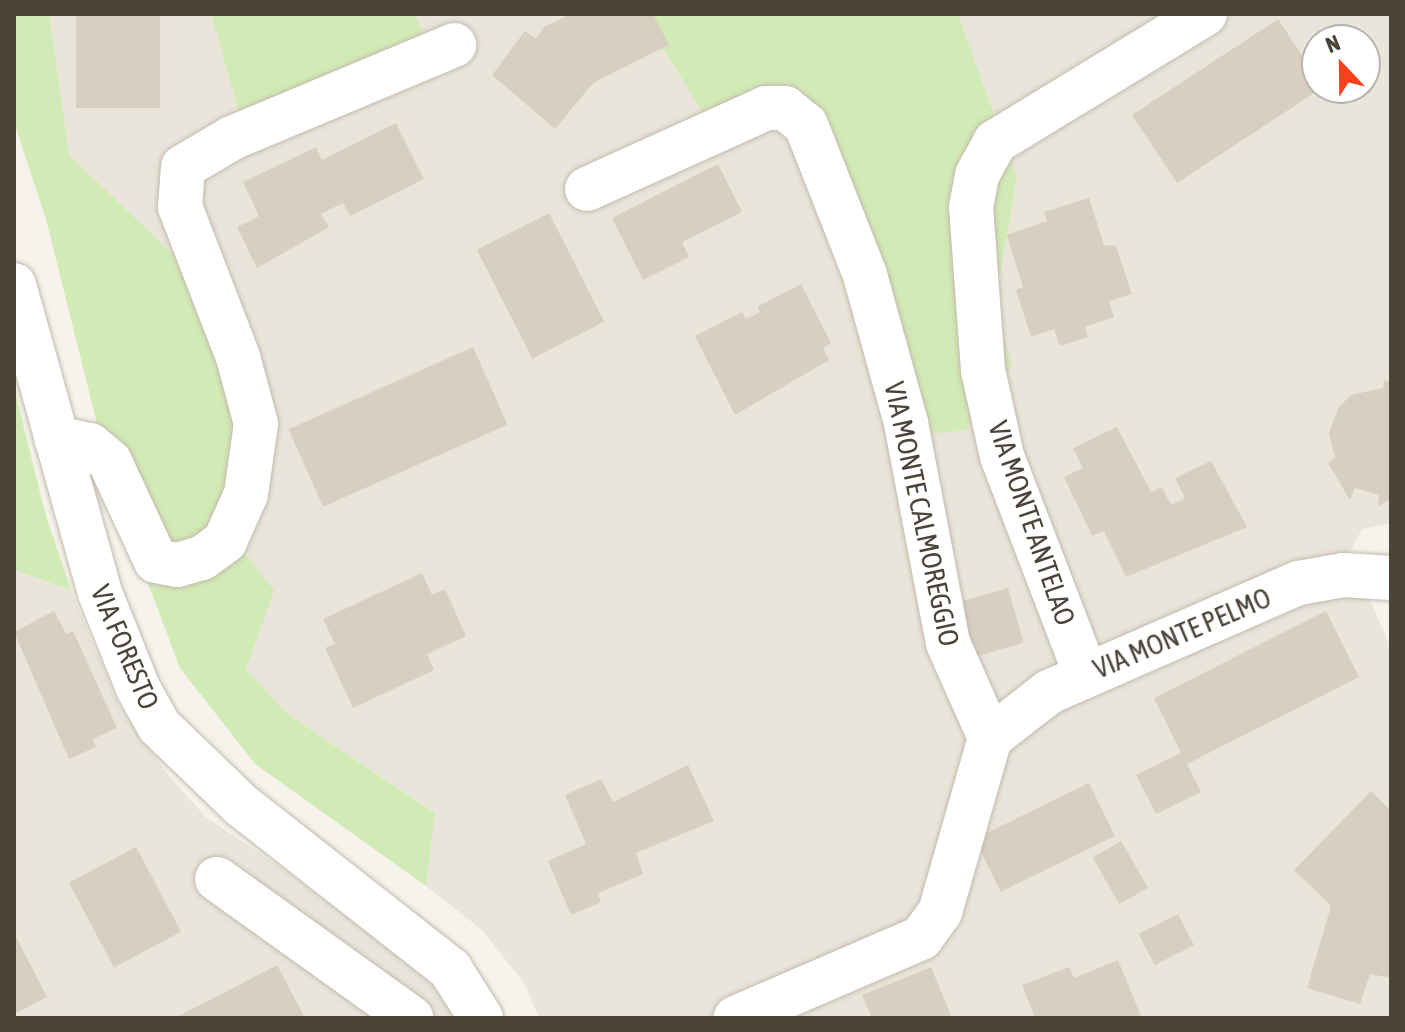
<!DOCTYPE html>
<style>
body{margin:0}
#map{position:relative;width:1405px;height:1032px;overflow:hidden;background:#f6f3ec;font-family:"Asap Condensed",sans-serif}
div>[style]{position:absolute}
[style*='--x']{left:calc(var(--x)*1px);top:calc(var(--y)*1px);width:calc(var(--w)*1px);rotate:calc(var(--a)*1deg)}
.residential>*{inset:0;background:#eae5da}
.green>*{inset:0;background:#d2eab5}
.building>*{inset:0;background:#d8cfc1;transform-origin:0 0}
.roads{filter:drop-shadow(0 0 2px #c2bbae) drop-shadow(0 0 2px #c2bbae)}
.street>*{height:44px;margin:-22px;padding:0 22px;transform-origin:22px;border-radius:22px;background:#fff}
span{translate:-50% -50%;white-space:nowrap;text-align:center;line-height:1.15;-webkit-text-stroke:7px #fff;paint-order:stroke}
.street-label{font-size:28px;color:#4b4439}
.frame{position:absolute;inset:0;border:16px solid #4b4439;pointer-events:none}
.north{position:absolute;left:1301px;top:24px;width:80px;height:80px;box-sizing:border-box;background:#fff;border:2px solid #b7b4b0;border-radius:50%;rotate:338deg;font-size:22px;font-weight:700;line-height:32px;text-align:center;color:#4b4439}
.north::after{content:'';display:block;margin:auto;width:28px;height:36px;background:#fc3f1d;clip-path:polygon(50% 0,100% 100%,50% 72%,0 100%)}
</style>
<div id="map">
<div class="residential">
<i style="clip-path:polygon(evenodd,49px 14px,211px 14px,245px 132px,427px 40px,415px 14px,641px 14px,820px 169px,995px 304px,1017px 178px,958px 14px,1391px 14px,1391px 523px,1362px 529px,1349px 554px,1391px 648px,1391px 1018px,539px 1018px,524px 983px,482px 930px,426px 886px,435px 813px,289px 715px,246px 670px,273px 590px,213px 515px,188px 270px,68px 155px,49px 14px,1317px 40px,1365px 40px,1365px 88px,1317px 88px,1317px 40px)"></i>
<i style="clip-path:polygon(14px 570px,71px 590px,118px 704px,169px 776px,206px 817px,292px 875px,430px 980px,461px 1018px,14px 1018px)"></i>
</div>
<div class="green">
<i style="clip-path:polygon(14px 14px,49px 14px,69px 155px,188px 269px,247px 344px,231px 477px,213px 515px,274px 590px,246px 670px,289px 715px,435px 813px,426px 886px,255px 764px,180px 668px,115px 496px,46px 219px,14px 122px)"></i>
<i style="clip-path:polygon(211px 14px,415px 14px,427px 41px,245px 133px)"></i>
<i style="clip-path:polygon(641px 14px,958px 14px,1017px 178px,995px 304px,1012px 366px,967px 430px,928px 434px,820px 169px,771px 123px,705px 115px)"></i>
<i style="clip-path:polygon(14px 388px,46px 516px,71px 590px,14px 570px)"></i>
</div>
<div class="building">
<i style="left:76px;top:14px;width:84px;height:94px"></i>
<i style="clip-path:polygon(571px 14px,653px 14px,669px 45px,593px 83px,555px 129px,492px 75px,525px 31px,536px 39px,544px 27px)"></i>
<i style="clip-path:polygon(1278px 19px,1317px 78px,1317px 88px,1322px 88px,1177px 183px,1132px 115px)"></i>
<i style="clip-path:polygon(396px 123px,424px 179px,350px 216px,343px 203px,321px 214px,329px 227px,257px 268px,237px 227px,259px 216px,243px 182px,316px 147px,322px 160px)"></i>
<i style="clip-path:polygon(718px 164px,742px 212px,682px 242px,689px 257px,643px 280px,612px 218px)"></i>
<i style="clip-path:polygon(1089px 198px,1104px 245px,1116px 246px,1132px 294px,1109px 301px,1114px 317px,1085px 327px,1088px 337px,1060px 346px,1054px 329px,1031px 337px,1016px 290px,1023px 287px,1007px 235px,1047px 221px,1044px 212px)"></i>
<i style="left:549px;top:213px;width:122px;height:81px;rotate:63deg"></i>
<i style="clip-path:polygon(801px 284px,831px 343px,823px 348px,829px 360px,735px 415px,695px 336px,742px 312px,746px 319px,760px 312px,757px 307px)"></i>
<i style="left:473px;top:347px;width:85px;height:202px;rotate:66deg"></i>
<i style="clip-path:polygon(1384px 380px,1391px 382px,1391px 499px,1378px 506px,1379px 495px,1355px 488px,1350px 500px,1328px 463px,1335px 458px,1329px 433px,1339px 407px,1351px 395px,1383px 388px)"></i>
<i style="clip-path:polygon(1117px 427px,1151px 492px,1162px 487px,1171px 505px,1185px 498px,1175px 478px,1211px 461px,1247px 527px,1126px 577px,1104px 531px,1092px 536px,1064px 477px,1083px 468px,1073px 448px)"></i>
<i style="clip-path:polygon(422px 573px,432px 595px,445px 589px,466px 636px,427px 654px,434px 670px,353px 708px,325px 648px,335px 644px,323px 619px)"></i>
<i style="left:1008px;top:588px;width:57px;height:56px;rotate:74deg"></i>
<i style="clip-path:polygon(54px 611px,66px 634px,73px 631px,117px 728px,93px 739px,96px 747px,69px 759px,14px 632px)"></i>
<i style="clip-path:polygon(1326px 611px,1359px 677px,1187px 764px,1201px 792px,1156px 814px,1136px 775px,1181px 753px,1154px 698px)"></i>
<i style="clip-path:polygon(688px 765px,714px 821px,636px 853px,643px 874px,598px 893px,601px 902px,571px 915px,548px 861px,586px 844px,565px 795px,601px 779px,613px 802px)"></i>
<i style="left:1089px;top:783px;width:59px;height:127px;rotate:64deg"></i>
<i style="clip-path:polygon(1371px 791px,1391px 811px,1391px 978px,1370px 974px,1360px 1004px,1307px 988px,1331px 906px,1294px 870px)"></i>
<i style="left:1121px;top:841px;width:54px;height:33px;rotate:60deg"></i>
<i style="left:136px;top:847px;width:96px;height:76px;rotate:62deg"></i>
<i style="left:1178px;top:914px;width:35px;height:44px;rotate:63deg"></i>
<i style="clip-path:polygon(14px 933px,47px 997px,14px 1014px)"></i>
<i style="clip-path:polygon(1118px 960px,1142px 1018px,1035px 1018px,1022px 985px,1069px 967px,1074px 978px)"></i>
<i style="clip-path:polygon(277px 965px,305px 1018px,175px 1018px)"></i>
<i style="clip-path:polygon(931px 967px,952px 1018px,872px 1018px,862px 995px)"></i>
</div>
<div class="roads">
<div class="street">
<i style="--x:587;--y:189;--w:196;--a:-24.3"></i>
<i style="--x:766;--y:108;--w:19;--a:0"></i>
<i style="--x:785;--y:108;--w:27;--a:39"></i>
<i style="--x:806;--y:125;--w:161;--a:68.5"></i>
<i style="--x:865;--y:275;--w:154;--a:74.5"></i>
<i style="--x:906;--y:423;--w:224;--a:79.2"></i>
<i style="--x:948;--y:643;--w:104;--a:66.1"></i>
<i style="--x:990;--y:738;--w:181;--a:106"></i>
<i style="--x:940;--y:912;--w:32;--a:126"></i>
<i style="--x:921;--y:938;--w:202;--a:156.7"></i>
<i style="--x:14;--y:285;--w:320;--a:74.4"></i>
<i style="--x:100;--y:593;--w:102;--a:68.2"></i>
<i style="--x:138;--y:688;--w:43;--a:61.1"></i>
<i style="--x:159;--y:726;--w:114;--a:43.9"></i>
<i style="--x:241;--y:805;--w:266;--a:38.1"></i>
<i style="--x:450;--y:969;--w:58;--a:57.7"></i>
<i style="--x:56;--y:438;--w:35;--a:12"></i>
<i style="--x:90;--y:445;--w:26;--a:40"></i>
<i style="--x:110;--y:462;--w:109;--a:65.1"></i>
<i style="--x:156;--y:561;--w:21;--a:11"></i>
<i style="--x:177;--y:565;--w:26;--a:-16"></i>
<i style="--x:202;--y:558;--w:29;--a:-36"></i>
<i style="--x:225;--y:541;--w:51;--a:-65.9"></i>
<i style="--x:246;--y:494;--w:71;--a:-81.9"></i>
<i style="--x:256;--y:424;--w:69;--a:-105"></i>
<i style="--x:238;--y:357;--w:161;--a:-111.1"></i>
<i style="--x:180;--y:207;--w:40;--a:-85.7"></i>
<i style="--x:183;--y:167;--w:57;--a:-30.6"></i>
<i style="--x:232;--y:138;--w:241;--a:-22.7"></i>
<i style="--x:1086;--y:675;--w:235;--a:-111"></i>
<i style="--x:1002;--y:456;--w:88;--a:-102.5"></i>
<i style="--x:983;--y:370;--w:163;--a:-94.2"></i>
<i style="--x:971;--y:207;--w:33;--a:-79"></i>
<i style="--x:977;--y:175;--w:38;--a:-61"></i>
<i style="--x:995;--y:142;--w:246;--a:-31.4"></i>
<i style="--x:990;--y:738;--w:75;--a:-37.9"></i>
<i style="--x:1049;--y:692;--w:273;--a:-23.6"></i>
<i style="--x:1299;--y:583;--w:46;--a:-10.1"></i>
<i style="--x:1344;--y:575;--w:47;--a:3.7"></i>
<i style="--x:217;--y:879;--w:239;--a:35.6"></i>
</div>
</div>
<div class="street-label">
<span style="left:922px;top:514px;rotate:78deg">VIA MONTE CALMOREGGIO</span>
<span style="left:1032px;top:523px;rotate:71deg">VIA MONTE ANTELAO</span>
<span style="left:1182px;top:633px;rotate:-23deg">VIA MONTE PELMO</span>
<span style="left:125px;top:647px;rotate:67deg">VIA FORESTO</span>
</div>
<div class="frame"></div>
<div class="north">N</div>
</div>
